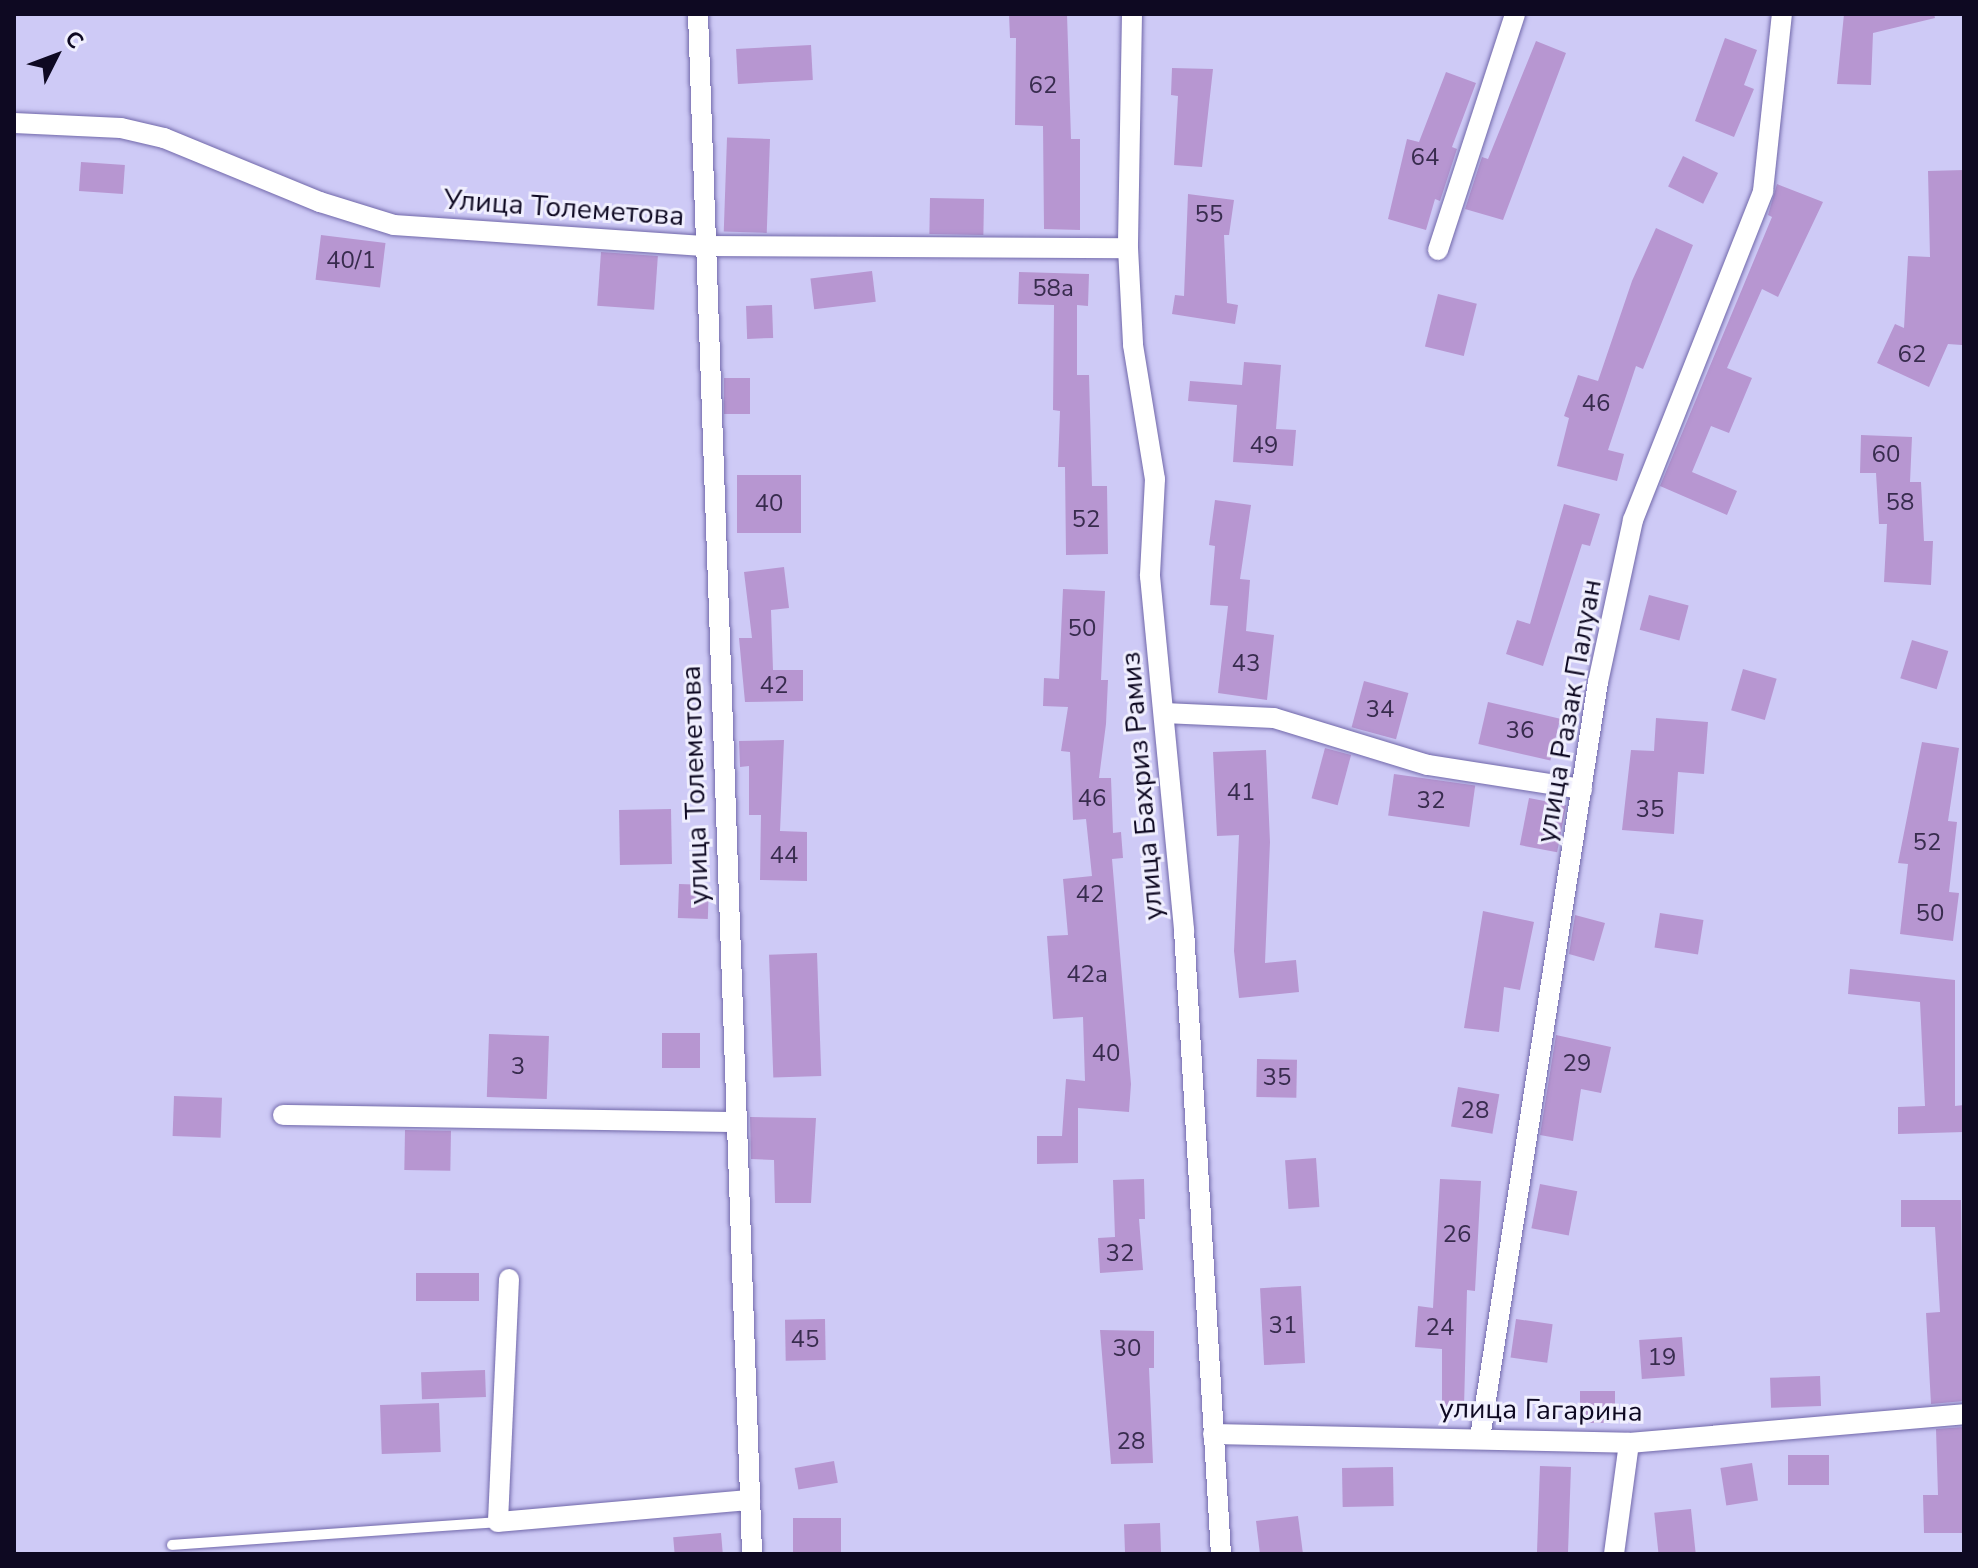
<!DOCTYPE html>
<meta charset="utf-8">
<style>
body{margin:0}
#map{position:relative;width:1978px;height:1568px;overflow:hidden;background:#cecaf6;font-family:"Nunito Sans",sans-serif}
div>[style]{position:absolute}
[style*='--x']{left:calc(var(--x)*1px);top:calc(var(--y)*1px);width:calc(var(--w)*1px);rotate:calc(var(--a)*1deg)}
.building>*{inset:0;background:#b796d1;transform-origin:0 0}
.roads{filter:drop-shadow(0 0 2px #7168aa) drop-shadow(0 0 2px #7168aa)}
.lane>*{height:10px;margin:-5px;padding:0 5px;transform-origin:5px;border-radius:5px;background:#fff}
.street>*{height:20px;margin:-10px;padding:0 10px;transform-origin:10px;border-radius:10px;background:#fff}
span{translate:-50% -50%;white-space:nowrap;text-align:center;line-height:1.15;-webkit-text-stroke:6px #f0effe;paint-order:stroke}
.number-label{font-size:24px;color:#382c4e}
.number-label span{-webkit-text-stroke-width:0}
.street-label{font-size:28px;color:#0e0922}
.frame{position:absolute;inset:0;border:16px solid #0e0922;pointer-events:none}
.north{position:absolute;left:16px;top:16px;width:80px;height:80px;-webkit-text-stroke:6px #f0effe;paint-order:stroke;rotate:48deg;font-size:22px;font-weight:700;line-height:32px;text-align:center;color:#0e0922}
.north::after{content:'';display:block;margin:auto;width:28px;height:36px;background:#0e0922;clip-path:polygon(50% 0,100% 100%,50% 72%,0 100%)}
</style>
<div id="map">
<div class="building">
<i style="clip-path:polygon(1009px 14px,1067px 14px,1071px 139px,1080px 139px,1080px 230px,1044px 229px,1043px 126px,1015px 125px,1016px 38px,1010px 38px)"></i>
<i style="clip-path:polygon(1844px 14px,1934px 14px,1935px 18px,1873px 33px,1871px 85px,1837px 84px)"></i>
<i style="clip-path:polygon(1725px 38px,1757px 50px,1744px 85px,1754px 89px,1734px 137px,1695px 121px)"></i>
<i style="clip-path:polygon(1536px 41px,1566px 53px,1503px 220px,1465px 209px,1482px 157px,1488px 159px)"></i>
<i style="left:811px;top:45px;width:35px;height:75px;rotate:87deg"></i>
<i style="clip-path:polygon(1172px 68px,1213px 69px,1202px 167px,1174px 165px,1178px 96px,1171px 95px)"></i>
<i style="clip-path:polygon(1446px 72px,1476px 83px,1452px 147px,1457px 149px,1440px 201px,1435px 199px,1426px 230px,1388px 219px,1407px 139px,1419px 142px)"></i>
<i style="left:770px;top:139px;width:94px;height:43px;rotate:92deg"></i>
<i style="left:1683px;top:156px;width:39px;height:34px;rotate:26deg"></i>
<i style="left:81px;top:162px;width:44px;height:29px;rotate:4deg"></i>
<i style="clip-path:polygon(1964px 170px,1962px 345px,1948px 344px,1929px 387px,1877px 363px,1895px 324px,1904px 328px,1908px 256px,1930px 257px,1928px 171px)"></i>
<i style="clip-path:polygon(1777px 184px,1823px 202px,1778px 297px,1762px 289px,1727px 368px,1752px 378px,1729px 433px,1711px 426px,1692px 472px,1737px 491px,1727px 515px,1660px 486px,1772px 217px,1768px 215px)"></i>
<i style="clip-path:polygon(1188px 194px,1234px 200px,1229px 235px,1224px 235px,1227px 303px,1238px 305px,1235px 324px,1172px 314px,1175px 295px,1184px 296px)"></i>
<i style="left:930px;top:198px;width:54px;height:36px;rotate:1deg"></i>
<i style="clip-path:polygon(1656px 228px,1693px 245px,1643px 369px,1636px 366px,1608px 450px,1624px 454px,1617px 481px,1557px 466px,1569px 418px,1564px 416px,1578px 375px,1598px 381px,1632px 281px)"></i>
<i style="left:321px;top:235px;width:65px;height:45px;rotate:7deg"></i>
<i style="left:601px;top:252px;width:57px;height:54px;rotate:4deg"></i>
<i style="left:872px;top:271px;width:31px;height:62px;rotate:83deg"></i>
<i style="clip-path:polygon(1019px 272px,1089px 274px,1088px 306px,1077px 305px,1077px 375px,1089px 375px,1092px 486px,1107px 486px,1108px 554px,1066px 555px,1065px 467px,1058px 467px,1060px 411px,1053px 410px,1054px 305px,1018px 304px)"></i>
<i style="left:1438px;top:294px;width:40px;height:54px;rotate:14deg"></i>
<i style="left:772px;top:305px;width:33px;height:26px;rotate:88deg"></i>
<i style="clip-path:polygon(1244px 362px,1281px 365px,1276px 429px,1296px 430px,1293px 466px,1233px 462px,1237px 405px,1188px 401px,1190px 381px,1242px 385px)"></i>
<i style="left:724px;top:378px;width:26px;height:36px"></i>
<i style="clip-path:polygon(1861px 435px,1912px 437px,1910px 482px,1921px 482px,1924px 541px,1933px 541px,1931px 585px,1884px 582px,1887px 524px,1879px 524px,1876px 473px,1860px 473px)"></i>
<i style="left:737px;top:475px;width:64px;height:58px"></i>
<i style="clip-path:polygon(1215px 500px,1251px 505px,1240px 579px,1250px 580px,1246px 631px,1274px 635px,1267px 700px,1218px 693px,1228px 606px,1210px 605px,1215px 546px,1209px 545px)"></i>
<i style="clip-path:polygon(1564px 504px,1600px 514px,1590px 546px,1582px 544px,1543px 666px,1506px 654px,1517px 620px,1530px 624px)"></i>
<i style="clip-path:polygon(784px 567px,789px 608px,771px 610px,773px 670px,803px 670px,803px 701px,745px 702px,739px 638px,752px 638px,744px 572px)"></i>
<i style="clip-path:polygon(1063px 589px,1105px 591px,1101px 680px,1108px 680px,1106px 724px,1099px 778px,1111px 778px,1113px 833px,1121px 832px,1123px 858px,1112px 859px,1131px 1084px,1129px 1112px,1078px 1108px,1078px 1163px,1037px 1164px,1037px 1136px,1062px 1136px,1066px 1079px,1085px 1081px,1083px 1017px,1053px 1019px,1047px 936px,1068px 935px,1063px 879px,1092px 876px,1086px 819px,1073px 820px,1070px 752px,1061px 751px,1068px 707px,1043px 706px,1044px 678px,1059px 679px)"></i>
<i style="left:1649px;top:595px;width:41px;height:36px;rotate:15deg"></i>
<i style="left:1912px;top:640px;width:38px;height:40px;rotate:17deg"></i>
<i style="left:1743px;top:669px;width:35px;height:43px;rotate:16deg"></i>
<i style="left:1364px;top:681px;width:46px;height:48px;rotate:15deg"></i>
<i style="left:1488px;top:702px;width:74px;height:43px;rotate:13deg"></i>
<i style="clip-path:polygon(1656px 718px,1708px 722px,1704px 774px,1678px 772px,1674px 834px,1622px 830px,1631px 750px,1654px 751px)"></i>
<i style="clip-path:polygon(784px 740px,780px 831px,807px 832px,807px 881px,760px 880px,761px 815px,749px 815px,749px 766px,740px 767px,739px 741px)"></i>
<i style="clip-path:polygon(1922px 742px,1959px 748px,1948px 821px,1957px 822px,1949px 892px,1959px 893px,1953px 941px,1900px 934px,1908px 864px,1898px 863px)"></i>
<i style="left:1325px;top:748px;width:27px;height:52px;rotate:15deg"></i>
<i style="clip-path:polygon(1266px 750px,1270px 842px,1265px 963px,1296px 960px,1299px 992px,1239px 998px,1234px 951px,1239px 835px,1217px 836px,1213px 752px)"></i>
<i style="left:1394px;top:774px;width:82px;height:42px;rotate:8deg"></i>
<i style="left:1529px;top:798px;width:38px;height:48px;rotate:11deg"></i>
<i style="left:671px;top:809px;width:55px;height:52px;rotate:89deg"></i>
<i style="left:679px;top:884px;width:30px;height:34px;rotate:2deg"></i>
<i style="clip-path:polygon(1483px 911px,1534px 922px,1520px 990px,1504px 987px,1499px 1032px,1464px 1028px)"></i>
<i style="left:1660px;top:913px;width:44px;height:35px;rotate:9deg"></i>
<i style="clip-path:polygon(1575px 915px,1605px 923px,1594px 961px,1569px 954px)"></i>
<i style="left:817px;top:953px;width:123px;height:48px;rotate:88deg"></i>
<i style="clip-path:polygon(1850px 969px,1955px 980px,1955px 1106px,1964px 1105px,1964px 1132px,1898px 1134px,1898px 1107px,1925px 1106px,1920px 1002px,1848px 994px)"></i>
<i style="left:662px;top:1033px;width:38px;height:35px"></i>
<i style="left:489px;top:1034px;width:60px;height:63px;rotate:2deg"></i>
<i style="clip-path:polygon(1556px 1035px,1611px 1047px,1601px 1093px,1581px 1089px,1573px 1141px,1540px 1135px)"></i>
<i style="left:1257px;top:1059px;width:40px;height:38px;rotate:1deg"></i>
<i style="left:1458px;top:1087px;width:42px;height:40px;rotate:10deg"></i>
<i style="left:174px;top:1096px;width:48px;height:40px;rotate:2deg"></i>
<i style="clip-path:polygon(750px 1117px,816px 1118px,811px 1203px,775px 1203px,774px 1160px,751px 1159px)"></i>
<i style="left:405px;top:1130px;width:46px;height:40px;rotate:1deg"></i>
<i style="left:1316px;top:1158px;width:49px;height:31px;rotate:86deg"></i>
<i style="clip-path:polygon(1144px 1179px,1145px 1219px,1139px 1219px,1143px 1270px,1100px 1273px,1098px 1238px,1115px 1237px,1113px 1180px)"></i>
<i style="clip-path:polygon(1440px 1179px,1481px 1181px,1475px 1291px,1467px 1290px,1464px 1408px,1442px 1407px,1442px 1349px,1415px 1347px,1418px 1306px,1433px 1308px)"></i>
<i style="left:1540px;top:1184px;width:38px;height:45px;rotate:11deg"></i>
<i style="clip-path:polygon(1901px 1200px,1961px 1200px,1964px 1401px,1931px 1404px,1926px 1313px,1940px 1312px,1935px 1227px,1901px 1227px)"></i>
<i style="left:479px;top:1273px;width:28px;height:63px;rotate:90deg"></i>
<i style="left:1301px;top:1286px;width:77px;height:41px;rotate:87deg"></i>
<i style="left:825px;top:1319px;width:41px;height:40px;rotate:89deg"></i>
<i style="left:1516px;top:1319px;width:37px;height:39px;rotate:8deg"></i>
<i style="clip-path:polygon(1100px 1330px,1154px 1331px,1154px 1368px,1149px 1368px,1153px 1463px,1111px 1464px)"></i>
<i style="left:1682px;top:1337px;width:39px;height:43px;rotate:86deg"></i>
<i style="left:485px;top:1370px;width:27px;height:64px;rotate:88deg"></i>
<i style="left:1820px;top:1376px;width:30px;height:50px;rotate:88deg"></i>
<i style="left:1580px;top:1391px;width:35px;height:32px"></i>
<i style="left:439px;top:1403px;width:49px;height:59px;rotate:88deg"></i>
<i style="clip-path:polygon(1964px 1427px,1964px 1533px,1924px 1533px,1923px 1495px,1938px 1495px,1936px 1429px)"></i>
<i style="left:1829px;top:1455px;width:30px;height:41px;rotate:90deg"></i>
<i style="left:834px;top:1461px;width:22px;height:40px;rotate:80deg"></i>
<i style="left:1752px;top:1463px;width:38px;height:32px;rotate:81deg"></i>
<i style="left:1540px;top:1466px;width:31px;height:88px;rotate:2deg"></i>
<i style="left:1393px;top:1467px;width:39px;height:51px;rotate:89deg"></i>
<i style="left:1691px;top:1509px;width:45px;height:37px;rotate:84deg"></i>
<i style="clip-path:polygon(1298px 1516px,1303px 1554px,1260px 1554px,1256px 1521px)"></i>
<i style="left:793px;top:1518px;width:48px;height:36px"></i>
<i style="left:1160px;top:1523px;width:31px;height:36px;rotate:88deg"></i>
<i style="left:721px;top:1533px;width:21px;height:48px;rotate:85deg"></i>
</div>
<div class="roads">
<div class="lane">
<i style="--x:172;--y:1545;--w:327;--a:-4"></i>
</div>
<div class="street">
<i style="--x:698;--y:14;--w:1541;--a:87.99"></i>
<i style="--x:1132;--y:14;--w:234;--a:91"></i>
<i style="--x:1128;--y:248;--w:97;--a:87"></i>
<i style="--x:1133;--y:345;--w:136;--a:80.7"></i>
<i style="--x:1155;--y:479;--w:97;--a:93"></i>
<i style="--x:1150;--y:576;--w:356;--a:84.5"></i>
<i style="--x:1184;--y:930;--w:625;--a:86.61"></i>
<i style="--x:14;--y:123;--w:107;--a:2.7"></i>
<i style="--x:121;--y:128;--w:44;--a:13.1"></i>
<i style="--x:164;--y:138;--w:169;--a:22.3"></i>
<i style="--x:320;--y:202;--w:77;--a:17.3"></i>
<i style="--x:394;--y:225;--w:310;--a:3.9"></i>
<i style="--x:703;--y:246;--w:425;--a:0.3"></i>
<i style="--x:1438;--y:250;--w:248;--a:-71.9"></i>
<i style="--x:1164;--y:713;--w:110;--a:2.6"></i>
<i style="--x:1274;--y:718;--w:161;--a:17"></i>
<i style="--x:1428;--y:765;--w:156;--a:8.9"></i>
<i style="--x:283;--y:1115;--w:453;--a:0.9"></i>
<i style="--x:509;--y:1279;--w:243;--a:92.6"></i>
<i style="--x:498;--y:1522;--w:253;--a:-5"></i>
<i style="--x:1213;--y:1434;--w:416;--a:1.2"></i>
<i style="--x:1629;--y:1443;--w:336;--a:-4.9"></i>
<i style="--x:1480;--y:1438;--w:765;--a:-81.13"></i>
<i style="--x:1598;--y:682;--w:166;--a:-77.8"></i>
<i style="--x:1633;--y:520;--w:354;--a:-68.4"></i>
<i style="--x:1763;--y:191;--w:178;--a:-83.9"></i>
<i style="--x:1614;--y:1554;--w:112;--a:-82.3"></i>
</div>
</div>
<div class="number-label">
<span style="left:1043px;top:86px">62</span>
<span style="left:1425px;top:158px">64</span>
<span style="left:1209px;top:215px">55</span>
<span style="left:351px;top:261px">40/1</span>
<span style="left:1053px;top:289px">58а</span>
<span style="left:1912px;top:355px">62</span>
<span style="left:1596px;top:404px">46</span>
<span style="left:1264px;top:446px">49</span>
<span style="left:1886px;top:455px">60</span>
<span style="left:1900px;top:503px">58</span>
<span style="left:769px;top:504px">40</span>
<span style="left:1086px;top:520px">52</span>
<span style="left:1082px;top:629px">50</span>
<span style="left:1246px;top:664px">43</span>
<span style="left:774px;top:686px">42</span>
<span style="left:1380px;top:710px">34</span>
<span style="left:1520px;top:731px">36</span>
<span style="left:1241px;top:793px">41</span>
<span style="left:1092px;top:799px">46</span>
<span style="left:1431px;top:801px">32</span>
<span style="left:1650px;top:810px">35</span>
<span style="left:1927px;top:843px">52</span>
<span style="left:784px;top:856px">44</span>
<span style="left:1090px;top:895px">42</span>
<span style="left:1930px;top:914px">50</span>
<span style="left:1087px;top:975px">42а</span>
<span style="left:1106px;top:1054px">40</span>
<span style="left:1577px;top:1064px">29</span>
<span style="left:518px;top:1067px">3</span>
<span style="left:1277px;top:1078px">35</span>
<span style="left:1475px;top:1111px">28</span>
<span style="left:1457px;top:1235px">26</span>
<span style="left:1120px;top:1254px">32</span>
<span style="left:1283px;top:1326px">31</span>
<span style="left:1440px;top:1328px">24</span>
<span style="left:805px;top:1340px">45</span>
<span style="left:1127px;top:1349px">30</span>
<span style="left:1662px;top:1358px">19</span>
<span style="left:1131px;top:1442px">28</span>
</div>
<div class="street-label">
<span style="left:564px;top:208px;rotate:4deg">Улица Толеметова</span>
<span style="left:1569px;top:711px;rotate:-80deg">улица Разак Палуан</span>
<span style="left:695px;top:785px;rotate:-92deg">улица Толеметова</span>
<span style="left:1142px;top:786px;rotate:-95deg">улица Бахриз Рамиз</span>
<span style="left:1541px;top:1410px;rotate:1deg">улица Гагарина</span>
</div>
<div class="frame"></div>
<div class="north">С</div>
</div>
